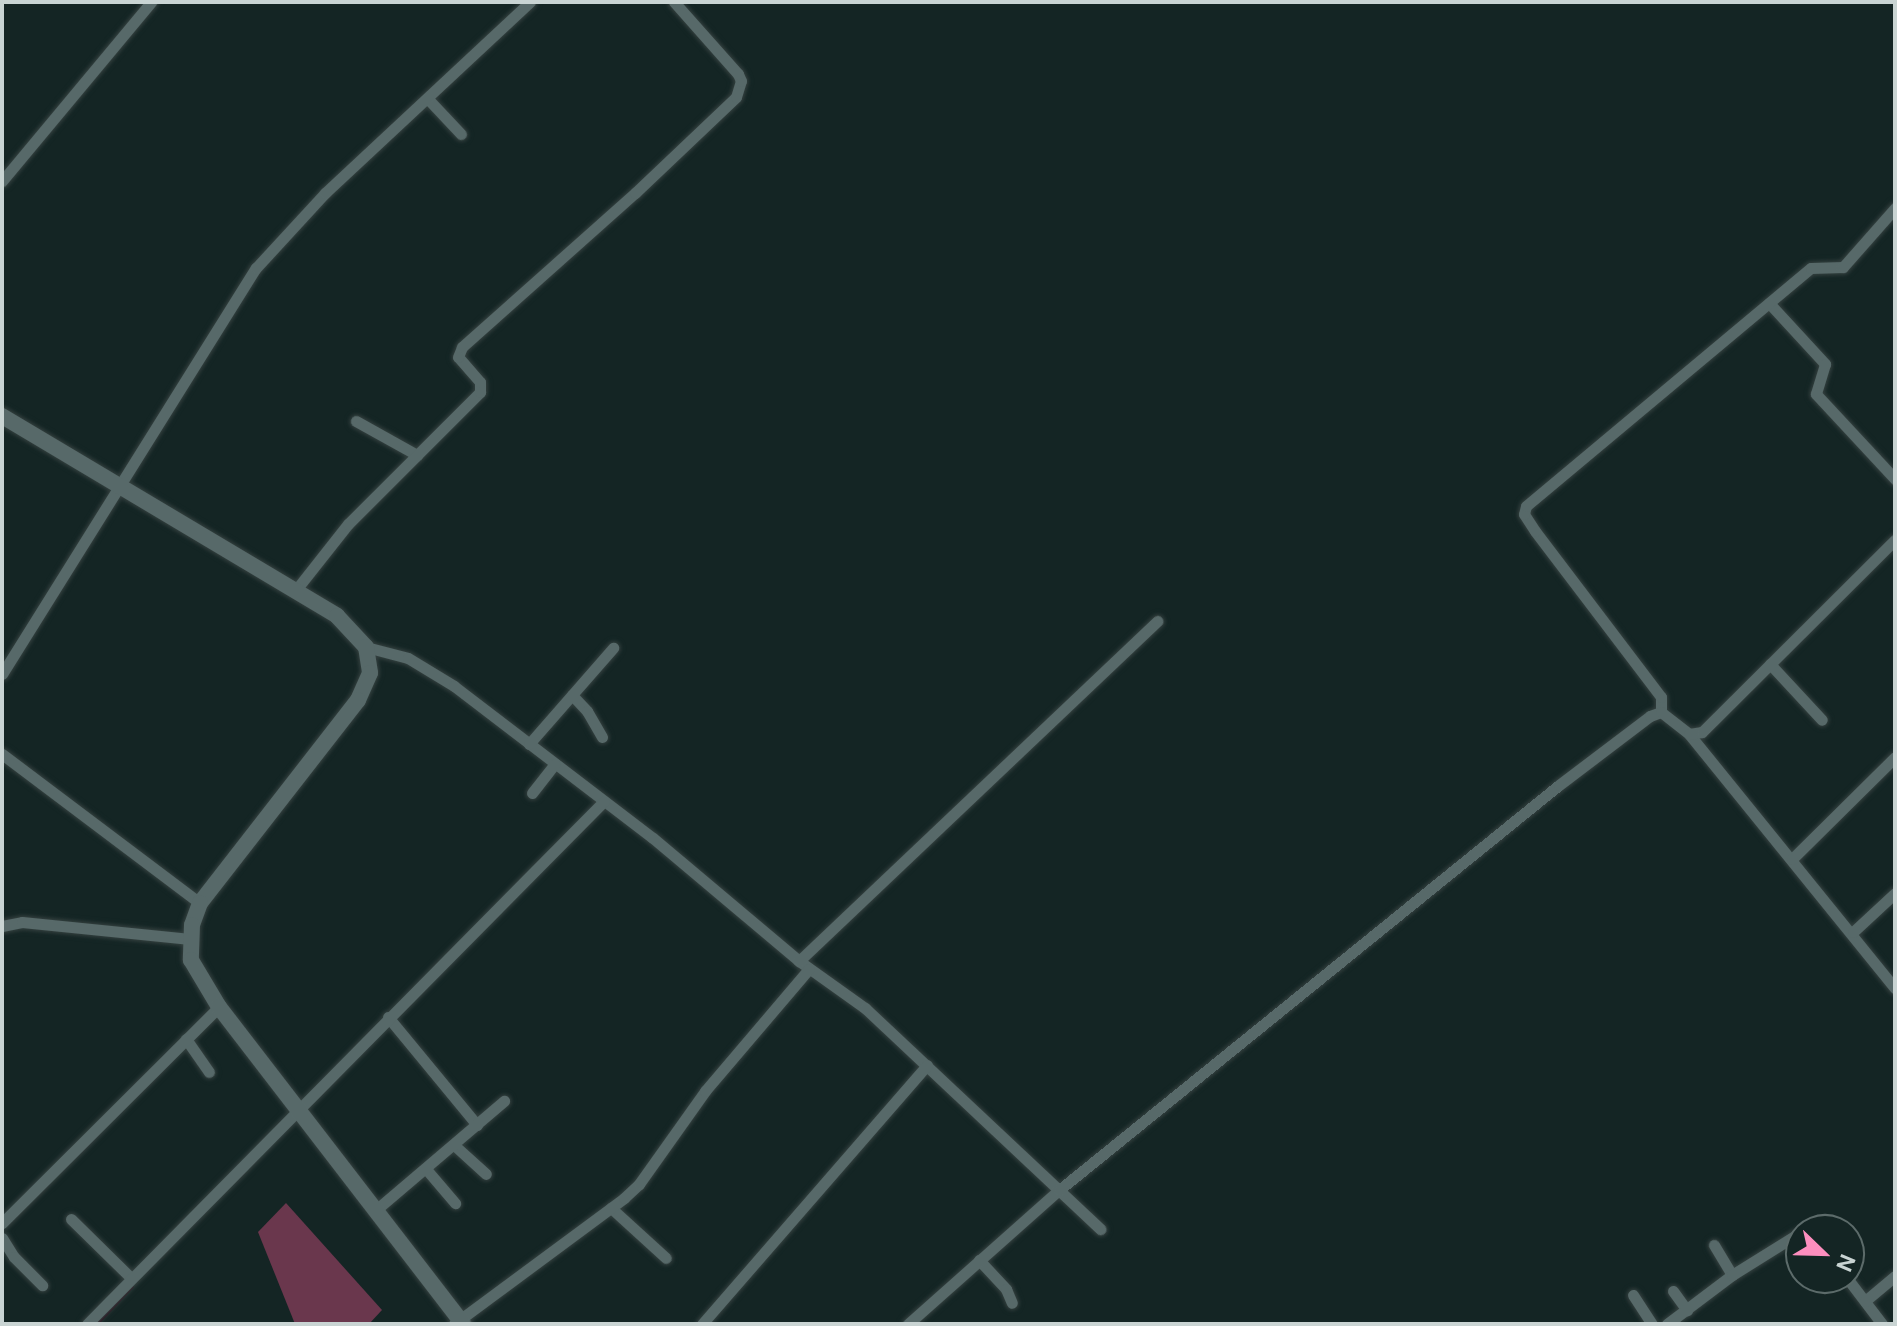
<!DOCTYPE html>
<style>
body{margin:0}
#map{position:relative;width:1897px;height:1326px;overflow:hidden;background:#142524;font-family:"DM Sans",sans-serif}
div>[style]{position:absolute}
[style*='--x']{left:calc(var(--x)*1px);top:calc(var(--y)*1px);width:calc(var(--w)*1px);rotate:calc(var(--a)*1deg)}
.forest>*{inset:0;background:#6a374d}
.stream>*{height:3px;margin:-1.5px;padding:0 1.5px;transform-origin:1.5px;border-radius:1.5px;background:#280014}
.roads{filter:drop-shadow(0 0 2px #354140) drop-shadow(0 0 2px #354140)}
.minor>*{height:11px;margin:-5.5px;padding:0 5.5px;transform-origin:5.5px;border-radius:5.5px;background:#576969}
.secondary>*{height:16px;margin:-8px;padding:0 8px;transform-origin:8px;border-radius:8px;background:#576969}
span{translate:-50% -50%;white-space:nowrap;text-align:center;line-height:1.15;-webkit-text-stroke:8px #142524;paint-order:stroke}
.frame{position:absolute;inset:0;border:4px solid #c9d4d3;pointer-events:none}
.north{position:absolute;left:1785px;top:1214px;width:80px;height:80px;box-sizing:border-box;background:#142524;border:2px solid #5c6b6a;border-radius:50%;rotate:113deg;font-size:22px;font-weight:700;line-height:32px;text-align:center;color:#c9d4d3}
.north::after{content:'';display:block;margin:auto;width:28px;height:36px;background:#fd8ebe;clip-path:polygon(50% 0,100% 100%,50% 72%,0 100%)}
</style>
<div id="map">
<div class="forest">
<i style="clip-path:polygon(286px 1203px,382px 1310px,369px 1324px,295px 1324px,258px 1232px)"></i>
</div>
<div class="stream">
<i style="--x:96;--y:1324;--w:52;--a:-46.5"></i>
</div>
<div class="roads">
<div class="minor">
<i style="--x:428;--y:99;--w:48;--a:46.7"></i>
<i style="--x:2;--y:181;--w:233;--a:-50.2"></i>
<i style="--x:1769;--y:303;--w:83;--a:47.4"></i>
<i style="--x:1825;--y:364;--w:31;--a:107"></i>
<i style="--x:1816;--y:394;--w:116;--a:47.1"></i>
<i style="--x:356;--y:421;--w:70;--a:29.1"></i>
<i style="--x:295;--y:591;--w:85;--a:-51.7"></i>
<i style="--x:348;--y:524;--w:187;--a:-45"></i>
<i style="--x:480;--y:392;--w:10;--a:-90"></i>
<i style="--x:480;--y:382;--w:33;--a:-131"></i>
<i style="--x:458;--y:357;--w:11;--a:-68"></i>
<i style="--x:462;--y:347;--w:232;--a:-41.7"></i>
<i style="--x:635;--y:193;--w:139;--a:-43.5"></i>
<i style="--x:736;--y:97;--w:17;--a:-73"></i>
<i style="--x:741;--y:81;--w:8;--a:-113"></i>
<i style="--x:738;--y:74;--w:96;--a:-131.6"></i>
<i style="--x:366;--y:647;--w:43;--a:14.7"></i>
<i style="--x:408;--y:658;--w:54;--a:31.3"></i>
<i style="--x:454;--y:686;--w:250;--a:37.4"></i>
<i style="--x:653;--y:838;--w:191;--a:40.1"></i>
<i style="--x:799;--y:961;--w:81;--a:35.5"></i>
<i style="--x:865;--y:1008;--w:323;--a:43.2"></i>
<i style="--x:1770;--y:664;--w:76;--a:47.1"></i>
<i style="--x:2;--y:674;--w:479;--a:-58"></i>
<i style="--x:256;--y:268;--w:102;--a:-47.4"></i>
<i style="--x:325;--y:193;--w:280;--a:-43"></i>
<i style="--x:572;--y:695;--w:22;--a:47"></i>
<i style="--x:587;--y:711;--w:30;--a:60"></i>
<i style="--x:1661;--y:712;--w:15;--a:-90"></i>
<i style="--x:1661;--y:697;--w:208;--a:-127.2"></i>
<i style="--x:1535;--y:531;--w:20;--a:-123"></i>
<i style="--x:1524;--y:514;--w:8;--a:-76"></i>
<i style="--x:1526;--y:506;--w:371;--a:-39.9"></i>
<i style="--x:1811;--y:268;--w:32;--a:-2"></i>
<i style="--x:1843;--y:267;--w:79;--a:-48.6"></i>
<i style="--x:1689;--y:734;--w:327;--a:51"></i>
<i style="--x:529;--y:744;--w:128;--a:-48.8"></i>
<i style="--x:2;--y:754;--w:248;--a:37"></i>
<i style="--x:532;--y:793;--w:37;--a:-52"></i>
<i style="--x:1792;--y:859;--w:145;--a:-44.7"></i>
<i style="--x:2;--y:926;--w:20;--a:-11"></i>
<i style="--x:22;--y:922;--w:169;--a:5.8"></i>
<i style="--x:1853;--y:932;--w:57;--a:-42.9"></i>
<i style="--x:799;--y:961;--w:494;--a:-43.5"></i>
<i style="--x:388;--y:1017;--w:140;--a:50.5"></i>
<i style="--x:186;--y:1039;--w:40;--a:55.1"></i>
<i style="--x:454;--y:1145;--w:43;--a:42.2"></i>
<i style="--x:426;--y:1169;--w:45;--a:49.5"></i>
<i style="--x:611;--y:1208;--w:74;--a:42.3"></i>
<i style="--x:377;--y:1209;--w:167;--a:-40.4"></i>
<i style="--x:71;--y:1219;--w:83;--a:44.5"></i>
<i style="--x:2;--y:1223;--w:306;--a:-44.9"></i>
<i style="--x:2;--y:1238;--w:22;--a:58"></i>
<i style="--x:14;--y:1257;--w:40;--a:45"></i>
<i style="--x:1714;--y:1245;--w:35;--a:59"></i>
<i style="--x:979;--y:1260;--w:40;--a:47"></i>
<i style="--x:1006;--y:1289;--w:15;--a:67"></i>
<i style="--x:1847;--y:1278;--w:58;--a:52.7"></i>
<i style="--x:1673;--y:1291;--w:24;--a:54"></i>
<i style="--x:1633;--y:1295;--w:35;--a:57"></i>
<i style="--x:1865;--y:1301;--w:39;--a:-40"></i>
<i style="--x:87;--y:1324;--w:735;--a:-45.33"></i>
<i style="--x:454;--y:1324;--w:212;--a:-36.5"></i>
<i style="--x:624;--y:1198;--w:21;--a:-43"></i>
<i style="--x:639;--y:1184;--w:114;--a:-54.6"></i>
<i style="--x:705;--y:1091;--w:160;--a:-49.6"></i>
<i style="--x:702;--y:1324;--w:343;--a:-49"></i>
<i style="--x:908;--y:1324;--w:202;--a:-41.6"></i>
<i style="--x:1059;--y:1190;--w:643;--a:-39.01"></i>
<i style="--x:1559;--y:785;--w:114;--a:-37.2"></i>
<i style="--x:1650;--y:716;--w:12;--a:-20"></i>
<i style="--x:1661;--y:712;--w:36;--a:38"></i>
<i style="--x:1689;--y:734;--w:13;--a:-9"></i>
<i style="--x:1702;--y:732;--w:272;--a:-44.9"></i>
<i style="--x:1667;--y:1324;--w:81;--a:-37"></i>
<i style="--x:1732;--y:1275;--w:81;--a:-31.9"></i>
</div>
<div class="secondary">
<i style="--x:2;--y:416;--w:390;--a:30.8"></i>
<i style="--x:337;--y:616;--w:42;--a:46.9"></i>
<i style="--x:366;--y:647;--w:26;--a:81"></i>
<i style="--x:370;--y:673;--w:30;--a:114"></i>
<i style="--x:358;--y:700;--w:257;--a:127.9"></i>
<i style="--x:200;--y:903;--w:23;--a:110"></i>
<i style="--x:192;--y:925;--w:35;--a:92"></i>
<i style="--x:191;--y:960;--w:55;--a:59.2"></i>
<i style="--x:219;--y:1007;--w:400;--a:52.4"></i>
</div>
</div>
<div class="frame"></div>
<div class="north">N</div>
</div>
